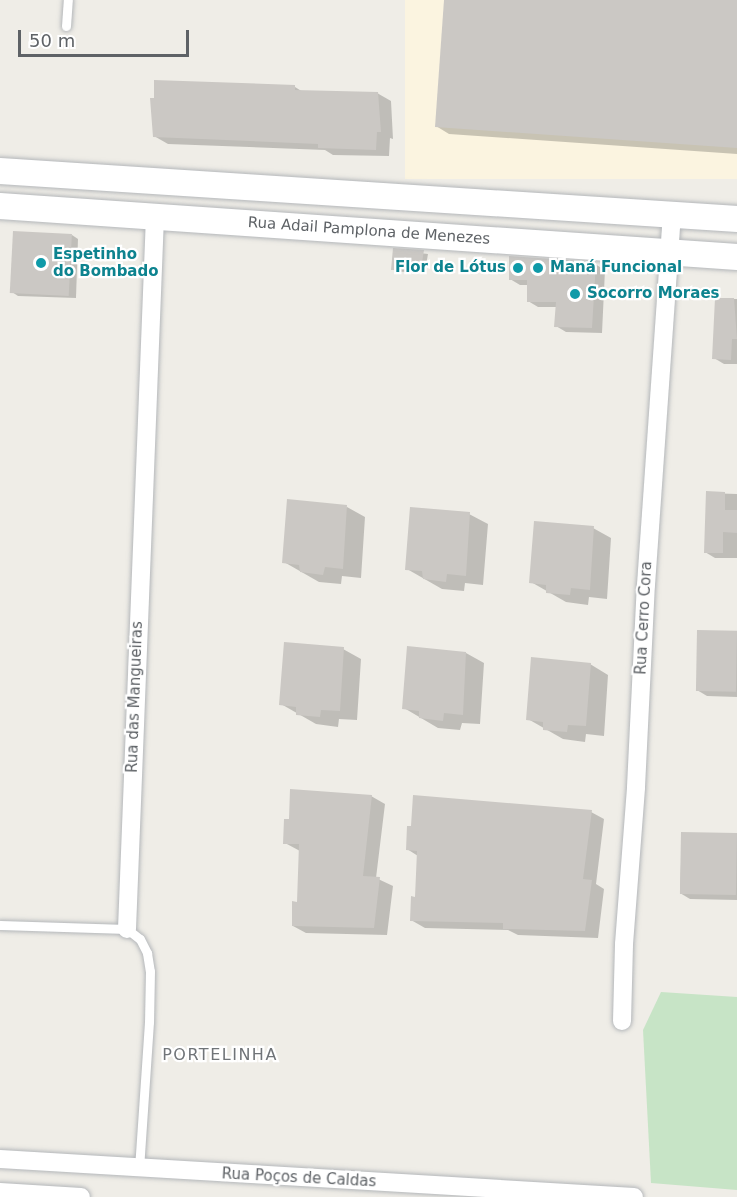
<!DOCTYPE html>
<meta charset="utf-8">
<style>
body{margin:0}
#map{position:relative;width:737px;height:1197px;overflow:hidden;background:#efede7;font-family:"DejaVu Sans",sans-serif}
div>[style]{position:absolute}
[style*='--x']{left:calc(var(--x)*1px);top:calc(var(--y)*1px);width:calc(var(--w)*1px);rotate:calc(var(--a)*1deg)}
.commercial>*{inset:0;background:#fbf4e0;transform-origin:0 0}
.green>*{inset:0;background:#c7e4c6}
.shadow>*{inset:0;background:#0003}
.building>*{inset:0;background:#cbc8c4;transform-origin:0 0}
.roads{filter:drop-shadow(0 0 2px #b4b7ba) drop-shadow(0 0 2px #b4b7ba)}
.lane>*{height:9px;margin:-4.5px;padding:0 4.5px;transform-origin:4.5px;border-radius:4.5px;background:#fff}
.street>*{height:18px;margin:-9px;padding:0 9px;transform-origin:9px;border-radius:9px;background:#fff}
.secondary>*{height:26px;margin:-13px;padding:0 13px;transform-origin:13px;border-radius:13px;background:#fff}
.dots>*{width:16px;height:16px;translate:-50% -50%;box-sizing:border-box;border:3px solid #fff;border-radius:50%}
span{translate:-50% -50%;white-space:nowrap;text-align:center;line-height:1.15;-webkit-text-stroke:4.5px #fff;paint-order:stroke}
.street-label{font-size:15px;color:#5e6266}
.culture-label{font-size:15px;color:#0d838f;font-weight:700}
.left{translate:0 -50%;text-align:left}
.right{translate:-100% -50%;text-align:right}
.neighbourhood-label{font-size:16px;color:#707478;letter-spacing:1.5px}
.scale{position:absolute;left:18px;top:30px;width:171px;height:27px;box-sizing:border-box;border:3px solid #5e6266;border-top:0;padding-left:8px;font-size:18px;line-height:21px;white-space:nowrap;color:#5e6266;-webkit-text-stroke:4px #fff;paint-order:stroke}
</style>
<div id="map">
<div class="commercial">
<i style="left:405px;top:0;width:332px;height:179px"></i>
</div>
<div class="green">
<i style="clip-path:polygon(661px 992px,737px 997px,737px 1190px,651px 1183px,643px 1030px)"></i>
</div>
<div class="shadow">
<i style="clip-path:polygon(446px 0,737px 0,737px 154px,449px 134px,436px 126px)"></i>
<i style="clip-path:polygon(295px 87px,303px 92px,377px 93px,391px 101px,393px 139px,390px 138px,389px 156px,333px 155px,325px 150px,168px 144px,154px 136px)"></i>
<i style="clip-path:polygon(72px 235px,78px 239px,76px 298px,18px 296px,12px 292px)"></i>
<i style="clip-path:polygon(395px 250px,428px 254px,425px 271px,397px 272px,392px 269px)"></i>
<i style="clip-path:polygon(595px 264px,605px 270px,602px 333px,566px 332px,556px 326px,557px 307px,538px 307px,528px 301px,529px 285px,520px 285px,510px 279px)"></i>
<i style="clip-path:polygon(716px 299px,737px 299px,737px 364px,724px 364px,714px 358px)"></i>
<i style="clip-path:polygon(707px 493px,737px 494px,737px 558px,715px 558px,705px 552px)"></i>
<i style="clip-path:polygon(347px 507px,365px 517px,361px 578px,342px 576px,341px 584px,319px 582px,284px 562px)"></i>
<i style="clip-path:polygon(469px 514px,488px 524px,483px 585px,465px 583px,464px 591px,442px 589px,407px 569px)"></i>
<i style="clip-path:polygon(593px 528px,611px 538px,607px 599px,589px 597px,588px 605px,566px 602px,531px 582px)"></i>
<i style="clip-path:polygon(737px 632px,737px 697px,707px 696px,697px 690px)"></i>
<i style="clip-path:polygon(343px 649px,361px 659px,357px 720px,339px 719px,338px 727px,316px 724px,281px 704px)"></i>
<i style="clip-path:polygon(466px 653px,484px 663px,480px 724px,462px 723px,460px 730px,438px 728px,404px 708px)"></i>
<i style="clip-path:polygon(590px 664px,608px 675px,604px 736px,586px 734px,585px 742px,563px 739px,528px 719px)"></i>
<i style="clip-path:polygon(371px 796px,385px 804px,376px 878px,393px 886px,387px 935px,306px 933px,293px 926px,298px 903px,300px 851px,285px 843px)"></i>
<i style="clip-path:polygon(591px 812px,604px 819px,596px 884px,604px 889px,598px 938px,518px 935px,508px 930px,425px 928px,411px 920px,417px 898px,418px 856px,407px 849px)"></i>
<i style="clip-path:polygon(682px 834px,737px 834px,737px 900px,690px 899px,680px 893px)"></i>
</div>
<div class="building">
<i style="clip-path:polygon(444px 0,737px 0,737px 148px,435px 127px)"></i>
<i style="clip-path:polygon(154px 80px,295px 85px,295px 90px,378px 92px,381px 132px,377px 132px,376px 150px,318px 148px,318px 144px,153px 137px,150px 98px,154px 98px)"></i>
<i style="left:13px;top:231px;width:59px;height:62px;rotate:3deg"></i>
<i style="clip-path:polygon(393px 248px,424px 250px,421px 269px,391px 270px)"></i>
<i style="clip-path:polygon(509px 256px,596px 262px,592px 328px,554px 327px,556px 302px,527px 302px,527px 280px,509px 280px)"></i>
<i style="clip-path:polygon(715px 298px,734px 298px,737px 339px,732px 339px,731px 360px,712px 359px)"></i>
<i style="clip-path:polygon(706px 491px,725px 492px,725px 510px,737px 510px,737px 533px,723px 532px,723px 553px,704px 553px)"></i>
<i style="clip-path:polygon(287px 499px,347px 505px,343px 569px,325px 567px,323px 575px,300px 572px,299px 565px,282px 563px)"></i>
<i style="clip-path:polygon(410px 507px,470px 512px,466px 576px,447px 574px,446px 582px,423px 579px,422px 571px,405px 570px)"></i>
<i style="clip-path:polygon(534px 521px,594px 526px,590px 590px,571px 588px,570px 595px,546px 593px,546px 585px,529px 583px)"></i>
<i style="left:697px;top:630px;width:40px;height:61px;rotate:1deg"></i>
<i style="clip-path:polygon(284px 642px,344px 647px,340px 711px,321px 710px,320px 717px,296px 715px,296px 707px,279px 705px)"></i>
<i style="clip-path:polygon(407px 646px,466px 652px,463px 715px,444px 713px,443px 721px,419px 718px,419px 711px,402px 709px)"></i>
<i style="clip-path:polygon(531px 657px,591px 663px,586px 726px,568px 725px,567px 732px,543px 730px,543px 722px,526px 720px)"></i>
<i style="clip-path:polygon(290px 789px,372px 795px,363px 876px,380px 877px,374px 928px,292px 926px,292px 901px,297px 902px,299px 844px,283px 844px,284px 819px,289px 819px)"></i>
<i style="clip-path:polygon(413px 795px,592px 810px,583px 879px,592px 880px,585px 931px,503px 929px,503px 923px,410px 921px,411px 896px,415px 897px,417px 851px,406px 850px,407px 826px,411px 826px)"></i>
<i style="left:681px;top:832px;width:56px;height:62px;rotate:1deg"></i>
</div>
<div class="roads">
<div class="lane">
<i style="--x:66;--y:26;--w:26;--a:-86"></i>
<i style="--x:0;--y:925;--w:127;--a:1.8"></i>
<i style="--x:127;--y:929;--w:16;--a:38"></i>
<i style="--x:140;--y:939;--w:16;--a:63"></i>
<i style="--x:147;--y:953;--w:18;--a:81"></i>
<i style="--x:150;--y:971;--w:51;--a:91.1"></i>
<i style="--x:149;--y:1022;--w:147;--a:93.9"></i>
</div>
<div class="street">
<i style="--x:127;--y:929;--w:714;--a:-87.75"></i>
<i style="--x:622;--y:1021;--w:77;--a:-88.5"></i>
<i style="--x:624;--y:944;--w:157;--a:-85.6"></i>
<i style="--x:636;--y:787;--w:202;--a:-87.2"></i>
<i style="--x:646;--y:585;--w:371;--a:-86"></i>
<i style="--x:0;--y:1159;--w:635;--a:3.43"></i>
<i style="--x:0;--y:1192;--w:81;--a:3.5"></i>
</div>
<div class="secondary">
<i style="--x:0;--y:171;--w:739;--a:3.73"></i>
<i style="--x:0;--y:206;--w:739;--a:3.96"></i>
</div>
</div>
<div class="dots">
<i style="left:41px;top:263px;background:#0f9aa8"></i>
<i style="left:518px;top:268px;background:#0f9aa8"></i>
<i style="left:538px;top:268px;background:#0f9aa8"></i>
<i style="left:575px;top:294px;background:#0f9aa8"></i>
</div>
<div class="street-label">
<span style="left:369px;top:231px;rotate:4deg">Rua Adail Pamplona de Menezes</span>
<span style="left:644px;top:618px;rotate:-87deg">Rua Cerro Cora</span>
<span style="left:135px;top:697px;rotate:-88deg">Rua das Mangueiras</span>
<span style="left:299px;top:1178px;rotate:3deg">Rua Poços de Caldas</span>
</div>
<div class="culture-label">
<span class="left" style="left:53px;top:263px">Espetinho<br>do Bombado</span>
<span class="right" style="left:506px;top:268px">Flor de Lótus</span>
<span class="left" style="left:550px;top:268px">Maná Funcional</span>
<span class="left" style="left:587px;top:294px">Socorro Moraes</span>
</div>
<div class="neighbourhood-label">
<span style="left:220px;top:1055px">PORTELINHA</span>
</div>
<div class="scale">50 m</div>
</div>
